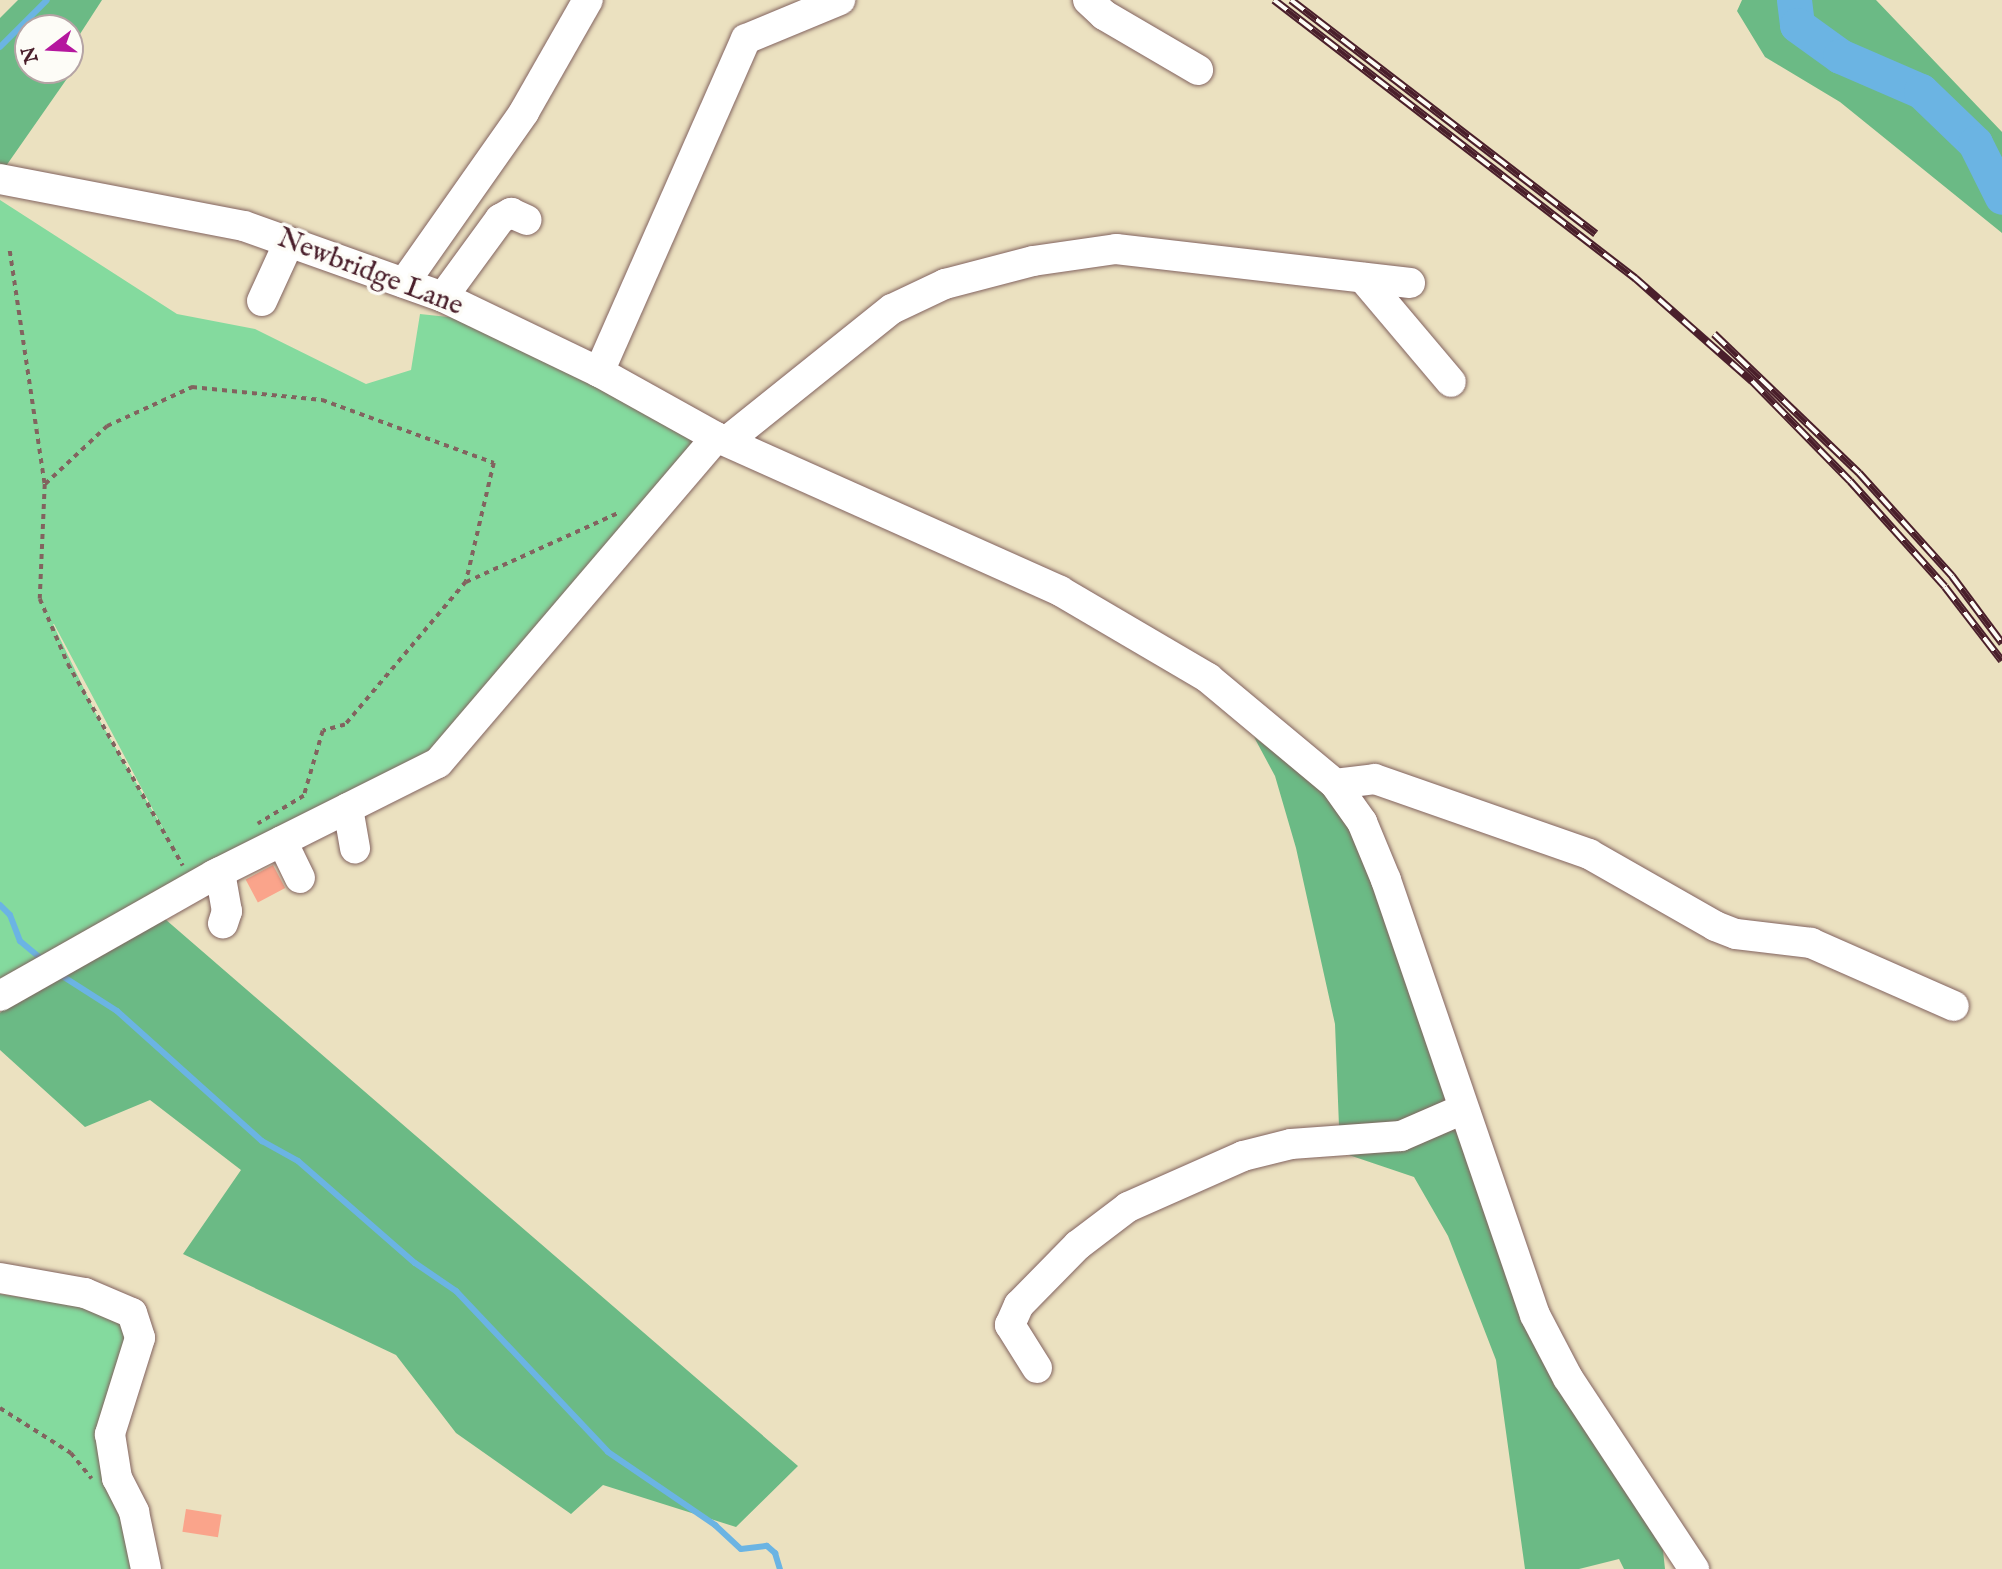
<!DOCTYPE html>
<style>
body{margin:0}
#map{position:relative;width:2002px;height:1569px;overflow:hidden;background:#ebe1c0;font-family:"IM FELL English",serif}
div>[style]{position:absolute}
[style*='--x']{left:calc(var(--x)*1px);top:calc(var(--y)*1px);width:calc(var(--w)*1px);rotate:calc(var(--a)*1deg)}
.green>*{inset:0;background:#84da9e}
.forest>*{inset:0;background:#6bba85}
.stream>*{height:6px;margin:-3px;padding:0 3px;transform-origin:3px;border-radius:3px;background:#6bb4e3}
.river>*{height:35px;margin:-17.5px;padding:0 17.5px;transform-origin:17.5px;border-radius:17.5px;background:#6bb4e3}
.building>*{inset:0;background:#faa48b;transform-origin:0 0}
.path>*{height:3.5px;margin-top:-1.75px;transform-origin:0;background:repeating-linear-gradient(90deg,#82635f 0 5px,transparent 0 10px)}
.roads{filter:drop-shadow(0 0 2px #82635f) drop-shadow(0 0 2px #82635f)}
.minor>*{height:30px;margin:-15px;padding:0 15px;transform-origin:15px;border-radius:15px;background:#fff}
.rail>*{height:8px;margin-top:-4px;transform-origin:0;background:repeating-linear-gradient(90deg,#fdfcf7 0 16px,#4a1f2b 0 32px);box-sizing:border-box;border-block:2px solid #4a1f2b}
span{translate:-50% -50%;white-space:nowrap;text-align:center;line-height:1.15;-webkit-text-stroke:7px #fdfcf7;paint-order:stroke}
.street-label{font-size:28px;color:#4a1f2b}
.north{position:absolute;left:14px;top:14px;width:70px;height:70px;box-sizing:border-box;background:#fdfcf7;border:2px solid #b5a4a5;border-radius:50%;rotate:253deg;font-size:19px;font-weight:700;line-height:28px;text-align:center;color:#4a1f2b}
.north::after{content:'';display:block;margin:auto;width:24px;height:32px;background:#b5179e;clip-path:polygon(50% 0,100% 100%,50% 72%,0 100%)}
</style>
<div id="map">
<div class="green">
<i style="clip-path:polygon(evenodd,0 200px,177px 314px,255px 329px,366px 384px,411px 370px,420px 314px,495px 322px,716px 437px,438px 763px,0 997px,0 200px,53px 624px,54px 624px,166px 834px,97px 716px,53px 624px)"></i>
<i style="clip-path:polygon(0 1294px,84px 1307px,124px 1320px,129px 1337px,100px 1429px,135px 1569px,0 1569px)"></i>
</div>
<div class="forest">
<i style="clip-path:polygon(evenodd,18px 0,102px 0,80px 34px,73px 70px,6px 166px,0 165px,0 18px,18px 0,28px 28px,70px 28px,70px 70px,28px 70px,28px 28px)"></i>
<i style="clip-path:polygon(1742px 0,1876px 0,2002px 132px,2002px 233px,1840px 102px,1765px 57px,1737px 11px)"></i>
<i style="clip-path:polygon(1254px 737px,1325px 790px,1356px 834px,1502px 1261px,1563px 1390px,1663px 1550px,1665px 1569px,1624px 1569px,1619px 1559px,1579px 1569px,1525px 1569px,1496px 1360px,1448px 1236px,1414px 1177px,1340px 1152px,1335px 1024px,1296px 848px,1275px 776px)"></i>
<i style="clip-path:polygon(165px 919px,798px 1466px,736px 1527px,603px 1485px,571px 1514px,456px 1433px,396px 1355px,183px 1254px,241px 1170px,150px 1100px,85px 1127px,0 1050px,0 1013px,9px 1003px)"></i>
</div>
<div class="stream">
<i style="--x:0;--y:47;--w:66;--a:-45"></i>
<i style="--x:0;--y:905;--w:14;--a:45"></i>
<i style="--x:10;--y:915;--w:28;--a:69"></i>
<i style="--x:20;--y:941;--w:30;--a:40"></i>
<i style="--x:56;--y:972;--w:72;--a:32.6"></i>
<i style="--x:117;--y:1011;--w:195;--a:41.9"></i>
<i style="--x:262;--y:1141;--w:41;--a:29.1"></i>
<i style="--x:298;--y:1161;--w:155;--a:41.1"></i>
<i style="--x:415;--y:1263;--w:50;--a:34.3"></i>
<i style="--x:456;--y:1291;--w:221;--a:46.6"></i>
<i style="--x:608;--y:1452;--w:130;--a:34.3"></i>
<i style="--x:715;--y:1525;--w:35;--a:43"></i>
<i style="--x:741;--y:1549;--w:26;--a:-7"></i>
<i style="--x:767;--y:1546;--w:11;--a:41"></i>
<i style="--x:775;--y:1553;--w:17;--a:73"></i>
</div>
<div class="river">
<i style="--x:1794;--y:0;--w:25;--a:83"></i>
<i style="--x:1797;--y:25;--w:53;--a:35.8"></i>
<i style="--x:1840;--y:56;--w:88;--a:23.4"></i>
<i style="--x:1921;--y:91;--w:75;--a:43.9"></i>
<i style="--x:1975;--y:143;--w:60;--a:63.4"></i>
</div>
<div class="building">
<i style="left:273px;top:865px;width:26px;height:31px;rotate:62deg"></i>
<i style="left:186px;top:1509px;width:36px;height:23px;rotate:9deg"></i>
</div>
<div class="path">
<i style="--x:10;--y:251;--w:236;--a:81.5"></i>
<i style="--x:45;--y:484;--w:115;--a:92.5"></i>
<i style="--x:40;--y:599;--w:71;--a:66.7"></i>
<i style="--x:68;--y:664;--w:232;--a:60.3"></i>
<i style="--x:45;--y:484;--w:85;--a:-43.1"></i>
<i style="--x:107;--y:426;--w:94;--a:-24.6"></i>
<i style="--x:192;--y:387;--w:131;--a:5.7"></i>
<i style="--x:322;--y:400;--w:183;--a:20.1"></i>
<i style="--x:494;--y:463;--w:122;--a:103.2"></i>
<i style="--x:466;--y:582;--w:187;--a:130.2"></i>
<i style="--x:345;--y:725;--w:23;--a:165"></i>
<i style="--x:323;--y:731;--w:68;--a:106.3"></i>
<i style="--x:304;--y:796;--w:54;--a:148.7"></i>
<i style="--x:466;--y:582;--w:169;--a:-24.4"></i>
<i style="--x:0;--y:1408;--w:84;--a:32.4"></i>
<i style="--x:71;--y:1453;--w:33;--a:51"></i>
</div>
<div class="roads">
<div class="minor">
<i style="--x:1088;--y:0;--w:22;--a:43"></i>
<i style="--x:1104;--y:15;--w:109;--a:30.3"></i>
<i style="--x:0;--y:179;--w:248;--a:10.9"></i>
<i style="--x:244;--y:226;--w:211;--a:19.6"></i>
<i style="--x:443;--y:297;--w:173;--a:25.7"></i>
<i style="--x:599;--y:372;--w:134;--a:29.1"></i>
<i style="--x:716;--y:437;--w:377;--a:24.1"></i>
<i style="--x:1060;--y:591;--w:172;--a:30.4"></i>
<i style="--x:1208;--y:678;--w:165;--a:39.8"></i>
<i style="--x:1335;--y:784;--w:47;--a:54.6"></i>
<i style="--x:1362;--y:822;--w:63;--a:67.5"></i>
<i style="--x:1386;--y:880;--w:460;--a:71.1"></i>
<i style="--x:1535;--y:1315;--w:71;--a:62.4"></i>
<i style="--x:1568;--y:1378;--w:229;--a:56.6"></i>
<i style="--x:1363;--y:278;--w:136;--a:49.8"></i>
<i style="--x:404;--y:283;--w:209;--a:-54.9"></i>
<i style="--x:524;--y:112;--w:129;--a:-60.3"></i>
<i style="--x:443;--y:297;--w:97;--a:-53.8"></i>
<i style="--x:500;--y:219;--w:13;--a:-29"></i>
<i style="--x:511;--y:213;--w:17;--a:24"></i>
<i style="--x:262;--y:301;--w:65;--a:-65.4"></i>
<i style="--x:599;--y:372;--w:364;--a:-66.2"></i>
<i style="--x:746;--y:39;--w:102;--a:-22.5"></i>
<i style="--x:727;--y:441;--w:211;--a:-38.7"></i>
<i style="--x:892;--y:309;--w:59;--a:-25.3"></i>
<i style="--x:945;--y:284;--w:91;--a:-14.6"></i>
<i style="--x:1033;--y:261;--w:84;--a:-8.2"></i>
<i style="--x:1116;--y:249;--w:296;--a:6.6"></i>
<i style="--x:1335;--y:784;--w:40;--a:-7.1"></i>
<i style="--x:1375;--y:779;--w:227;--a:19.3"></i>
<i style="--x:1589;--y:854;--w:145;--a:29.7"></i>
<i style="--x:1715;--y:926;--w:22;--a:21"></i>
<i style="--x:1736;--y:934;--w:76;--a:6.8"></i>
<i style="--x:1811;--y:943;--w:156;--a:23.8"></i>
<i style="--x:348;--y:808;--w:41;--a:80.1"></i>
<i style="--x:282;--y:841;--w:41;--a:64.1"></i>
<i style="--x:220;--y:872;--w:40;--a:80"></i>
<i style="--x:227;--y:911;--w:13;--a:108"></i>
<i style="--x:0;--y:996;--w:246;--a:-29.5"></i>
<i style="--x:214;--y:875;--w:250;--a:-26.6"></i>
<i style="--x:438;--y:763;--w:428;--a:-49.5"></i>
<i style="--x:0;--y:1278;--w:86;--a:10"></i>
<i style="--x:85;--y:1293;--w:51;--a:23.1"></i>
<i style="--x:132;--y:1313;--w:26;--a:72"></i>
<i style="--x:140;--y:1338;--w:101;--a:107.4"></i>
<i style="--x:110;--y:1434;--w:45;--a:81"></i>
<i style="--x:117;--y:1478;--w:38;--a:63"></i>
<i style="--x:134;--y:1512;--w:58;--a:78.1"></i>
<i style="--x:1037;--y:1368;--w:51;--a:-122.1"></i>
<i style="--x:1010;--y:1325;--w:22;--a:-66"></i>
<i style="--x:1019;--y:1305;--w:84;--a:-45.5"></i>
<i style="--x:1078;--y:1245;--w:63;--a:-37.2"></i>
<i style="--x:1128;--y:1207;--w:126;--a:-23.9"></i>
<i style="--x:1243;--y:1156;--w:49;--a:-14"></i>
<i style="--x:1291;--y:1144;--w:110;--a:-4.2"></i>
<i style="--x:1401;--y:1136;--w:68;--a:-23.5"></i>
</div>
</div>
<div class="rail">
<i style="--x:1274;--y:0;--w:456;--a:37.6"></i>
<i style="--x:1635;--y:278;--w:156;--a:41.4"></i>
<i style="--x:1752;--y:381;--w:140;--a:45.6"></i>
<i style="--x:1850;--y:481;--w:142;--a:48.1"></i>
<i style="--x:1945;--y:587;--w:93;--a:52.4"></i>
<i style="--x:1291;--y:0;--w:384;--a:37.5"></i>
<i style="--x:1714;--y:334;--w:201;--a:43.8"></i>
<i style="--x:1859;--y:473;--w:139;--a:47.9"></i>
<i style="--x:1952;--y:576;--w:84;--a:53.3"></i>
</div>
<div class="street-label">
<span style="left:370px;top:273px;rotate:21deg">Newbridge Lane</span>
</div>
<div class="north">N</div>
</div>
